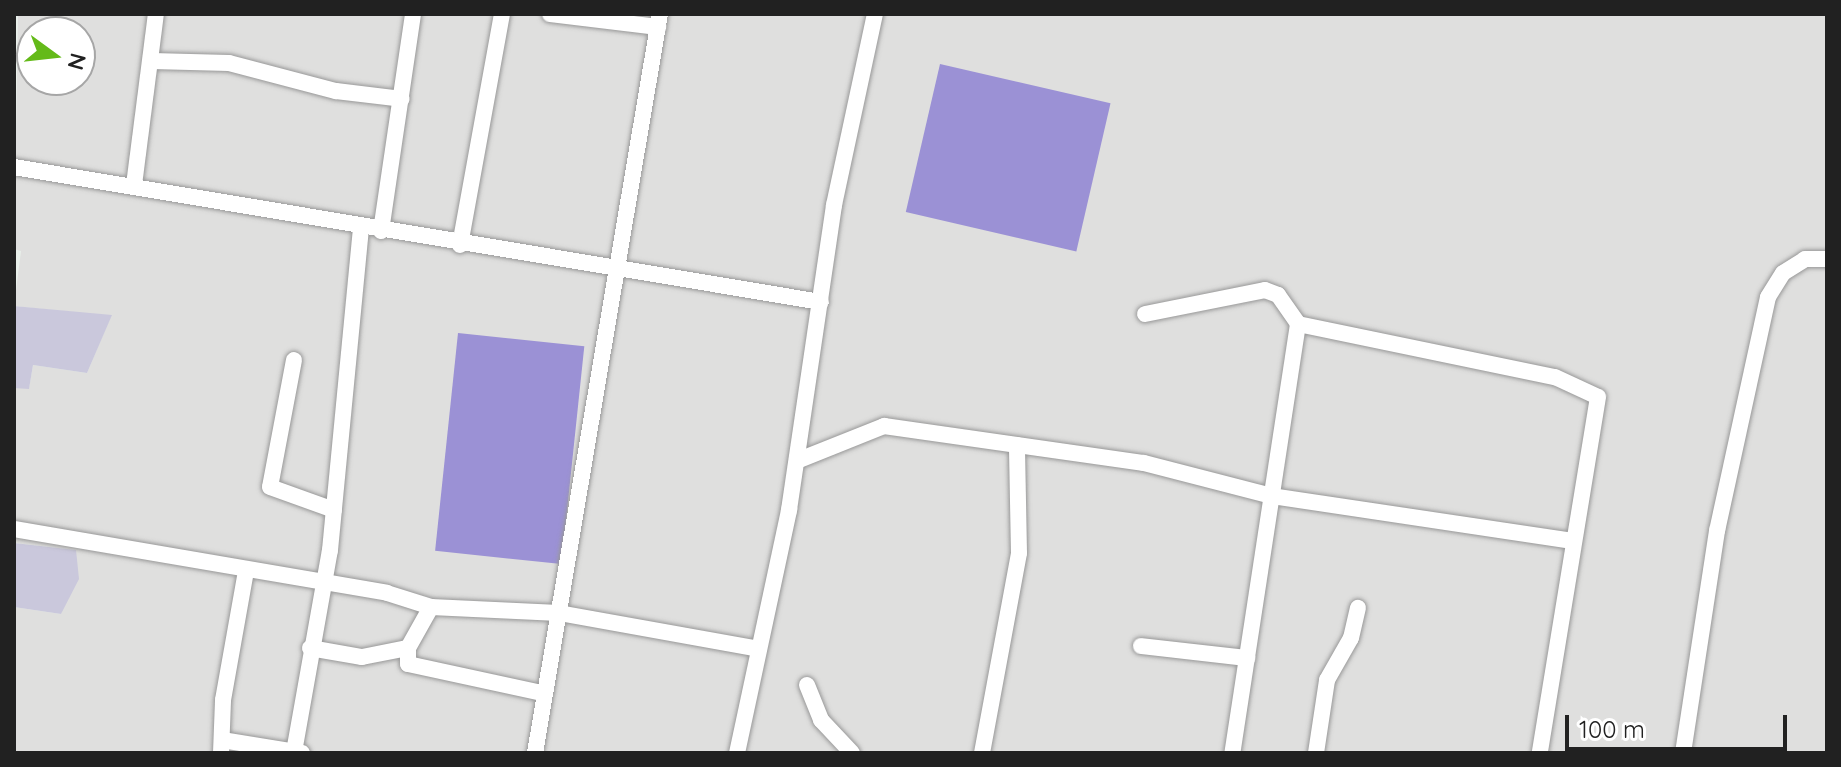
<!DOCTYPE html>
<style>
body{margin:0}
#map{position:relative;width:1841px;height:767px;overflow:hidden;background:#e9f0eb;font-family:Quicksand,sans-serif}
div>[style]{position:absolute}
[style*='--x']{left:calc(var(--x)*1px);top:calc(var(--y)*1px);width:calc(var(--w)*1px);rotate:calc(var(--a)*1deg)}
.residential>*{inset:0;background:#dfdfde}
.wetland>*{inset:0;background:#cac8dc}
.pitch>*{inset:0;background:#9b91d5;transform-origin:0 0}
.roads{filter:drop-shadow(0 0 2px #989898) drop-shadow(0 0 2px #989898)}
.minor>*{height:16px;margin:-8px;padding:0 8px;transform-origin:8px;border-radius:8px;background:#fff}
span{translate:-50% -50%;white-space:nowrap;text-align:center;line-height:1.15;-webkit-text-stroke:6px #fff;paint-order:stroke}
.frame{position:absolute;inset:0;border:16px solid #212121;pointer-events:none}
.north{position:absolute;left:16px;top:16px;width:80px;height:80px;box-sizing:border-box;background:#fff;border:2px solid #a6a6a6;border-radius:50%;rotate:105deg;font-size:22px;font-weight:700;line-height:32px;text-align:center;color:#212121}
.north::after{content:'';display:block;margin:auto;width:28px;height:36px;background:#64ba19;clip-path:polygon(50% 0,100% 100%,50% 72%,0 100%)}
.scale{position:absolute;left:1565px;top:715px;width:222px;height:36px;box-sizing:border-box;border:4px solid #212121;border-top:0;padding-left:10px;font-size:24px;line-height:28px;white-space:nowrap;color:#212121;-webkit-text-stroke:6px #fff;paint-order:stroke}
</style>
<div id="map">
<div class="residential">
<i style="clip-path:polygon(evenodd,18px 14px,1827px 14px,1827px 753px,14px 753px,14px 607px,61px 614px,76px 550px,14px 543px,14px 388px,29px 388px,33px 365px,87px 373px,111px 316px,14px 306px,21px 251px,14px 249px,18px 14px,32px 32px,80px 32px,80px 80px,32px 80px,32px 32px)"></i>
</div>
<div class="wetland">
<i style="clip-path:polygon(14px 306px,112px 315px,87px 373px,33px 365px,29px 389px,14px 388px)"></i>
<i style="clip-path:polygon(14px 543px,76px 550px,79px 579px,61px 614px,14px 607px)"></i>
</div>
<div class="pitch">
<i style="left:940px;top:64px;width:175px;height:152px;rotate:13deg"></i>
<i style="left:458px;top:333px;width:127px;height:219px;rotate:6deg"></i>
</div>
<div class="roads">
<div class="minor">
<i style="--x:550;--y:14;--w:109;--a:6.9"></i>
<i style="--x:152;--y:61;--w:77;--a:1.5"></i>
<i style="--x:229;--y:63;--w:111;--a:14.7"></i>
<i style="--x:336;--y:91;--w:66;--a:6.9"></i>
<i style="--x:14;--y:167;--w:818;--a:9.5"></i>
<i style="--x:134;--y:185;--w:172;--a:-82.7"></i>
<i style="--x:381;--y:231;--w:219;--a:-81.6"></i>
<i style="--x:460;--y:245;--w:235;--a:-79.7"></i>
<i style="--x:1145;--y:314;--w:122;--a:-11.3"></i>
<i style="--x:1265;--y:290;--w:14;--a:21"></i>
<i style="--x:1278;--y:295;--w:35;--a:55"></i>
<i style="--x:1298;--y:324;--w:434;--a:98.7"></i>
<i style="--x:1298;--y:324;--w:262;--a:11.7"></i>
<i style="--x:1555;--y:377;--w:47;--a:24.9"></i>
<i style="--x:1598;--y:397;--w:361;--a:99.3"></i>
<i style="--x:294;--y:360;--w:129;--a:100.7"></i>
<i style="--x:270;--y:487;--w:68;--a:19.8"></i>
<i style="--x:799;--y:460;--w:92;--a:-21.8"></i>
<i style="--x:884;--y:426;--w:263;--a:8.1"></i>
<i style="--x:1144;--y:463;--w:132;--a:14.5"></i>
<i style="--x:1272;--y:496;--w:303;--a:8.5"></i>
<i style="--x:14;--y:529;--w:378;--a:9.7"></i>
<i style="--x:387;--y:593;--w:46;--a:17.7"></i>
<i style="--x:431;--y:607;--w:128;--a:2.7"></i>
<i style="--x:559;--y:613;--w:203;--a:10.2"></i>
<i style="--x:431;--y:607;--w:47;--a:119.3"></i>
<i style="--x:408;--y:648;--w:16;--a:90"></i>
<i style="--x:408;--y:664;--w:137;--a:12.2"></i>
<i style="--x:1141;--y:646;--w:107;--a:6.5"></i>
<i style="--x:310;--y:648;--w:53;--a:9.8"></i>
<i style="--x:362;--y:657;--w:47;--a:-11.1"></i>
<i style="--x:807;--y:685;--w:38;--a:68"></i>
<i style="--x:821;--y:720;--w:45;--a:46.8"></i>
<i style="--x:222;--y:740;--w:81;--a:9.2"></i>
<i style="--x:294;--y:752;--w:205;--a:-79.9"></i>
<i style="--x:330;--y:550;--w:325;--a:-84.5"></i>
<i style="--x:221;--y:753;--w:53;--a:-87.8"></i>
<i style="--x:223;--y:700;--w:131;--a:-79.9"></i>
<i style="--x:535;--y:753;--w:749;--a:-80.4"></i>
<i style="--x:737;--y:753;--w:249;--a:-77.9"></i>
<i style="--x:789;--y:510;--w:308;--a:-81.6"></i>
<i style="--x:834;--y:205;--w:195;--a:-77.9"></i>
<i style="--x:982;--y:753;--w:203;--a:-79.5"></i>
<i style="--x:1019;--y:553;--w:108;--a:-91.1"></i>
<i style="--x:1316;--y:753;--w:74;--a:-81.4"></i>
<i style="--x:1327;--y:680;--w:48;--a:-60.3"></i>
<i style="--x:1351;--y:638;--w:31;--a:-77"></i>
<i style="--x:1683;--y:753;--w:225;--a:-81.3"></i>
<i style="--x:1717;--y:531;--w:239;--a:-77.7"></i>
<i style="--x:1768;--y:297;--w:28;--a:-58"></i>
<i style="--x:1783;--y:273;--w:26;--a:-32"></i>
<i style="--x:1805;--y:259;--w:22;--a:0"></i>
</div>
</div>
<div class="frame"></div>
<div class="north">N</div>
<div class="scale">100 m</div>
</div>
